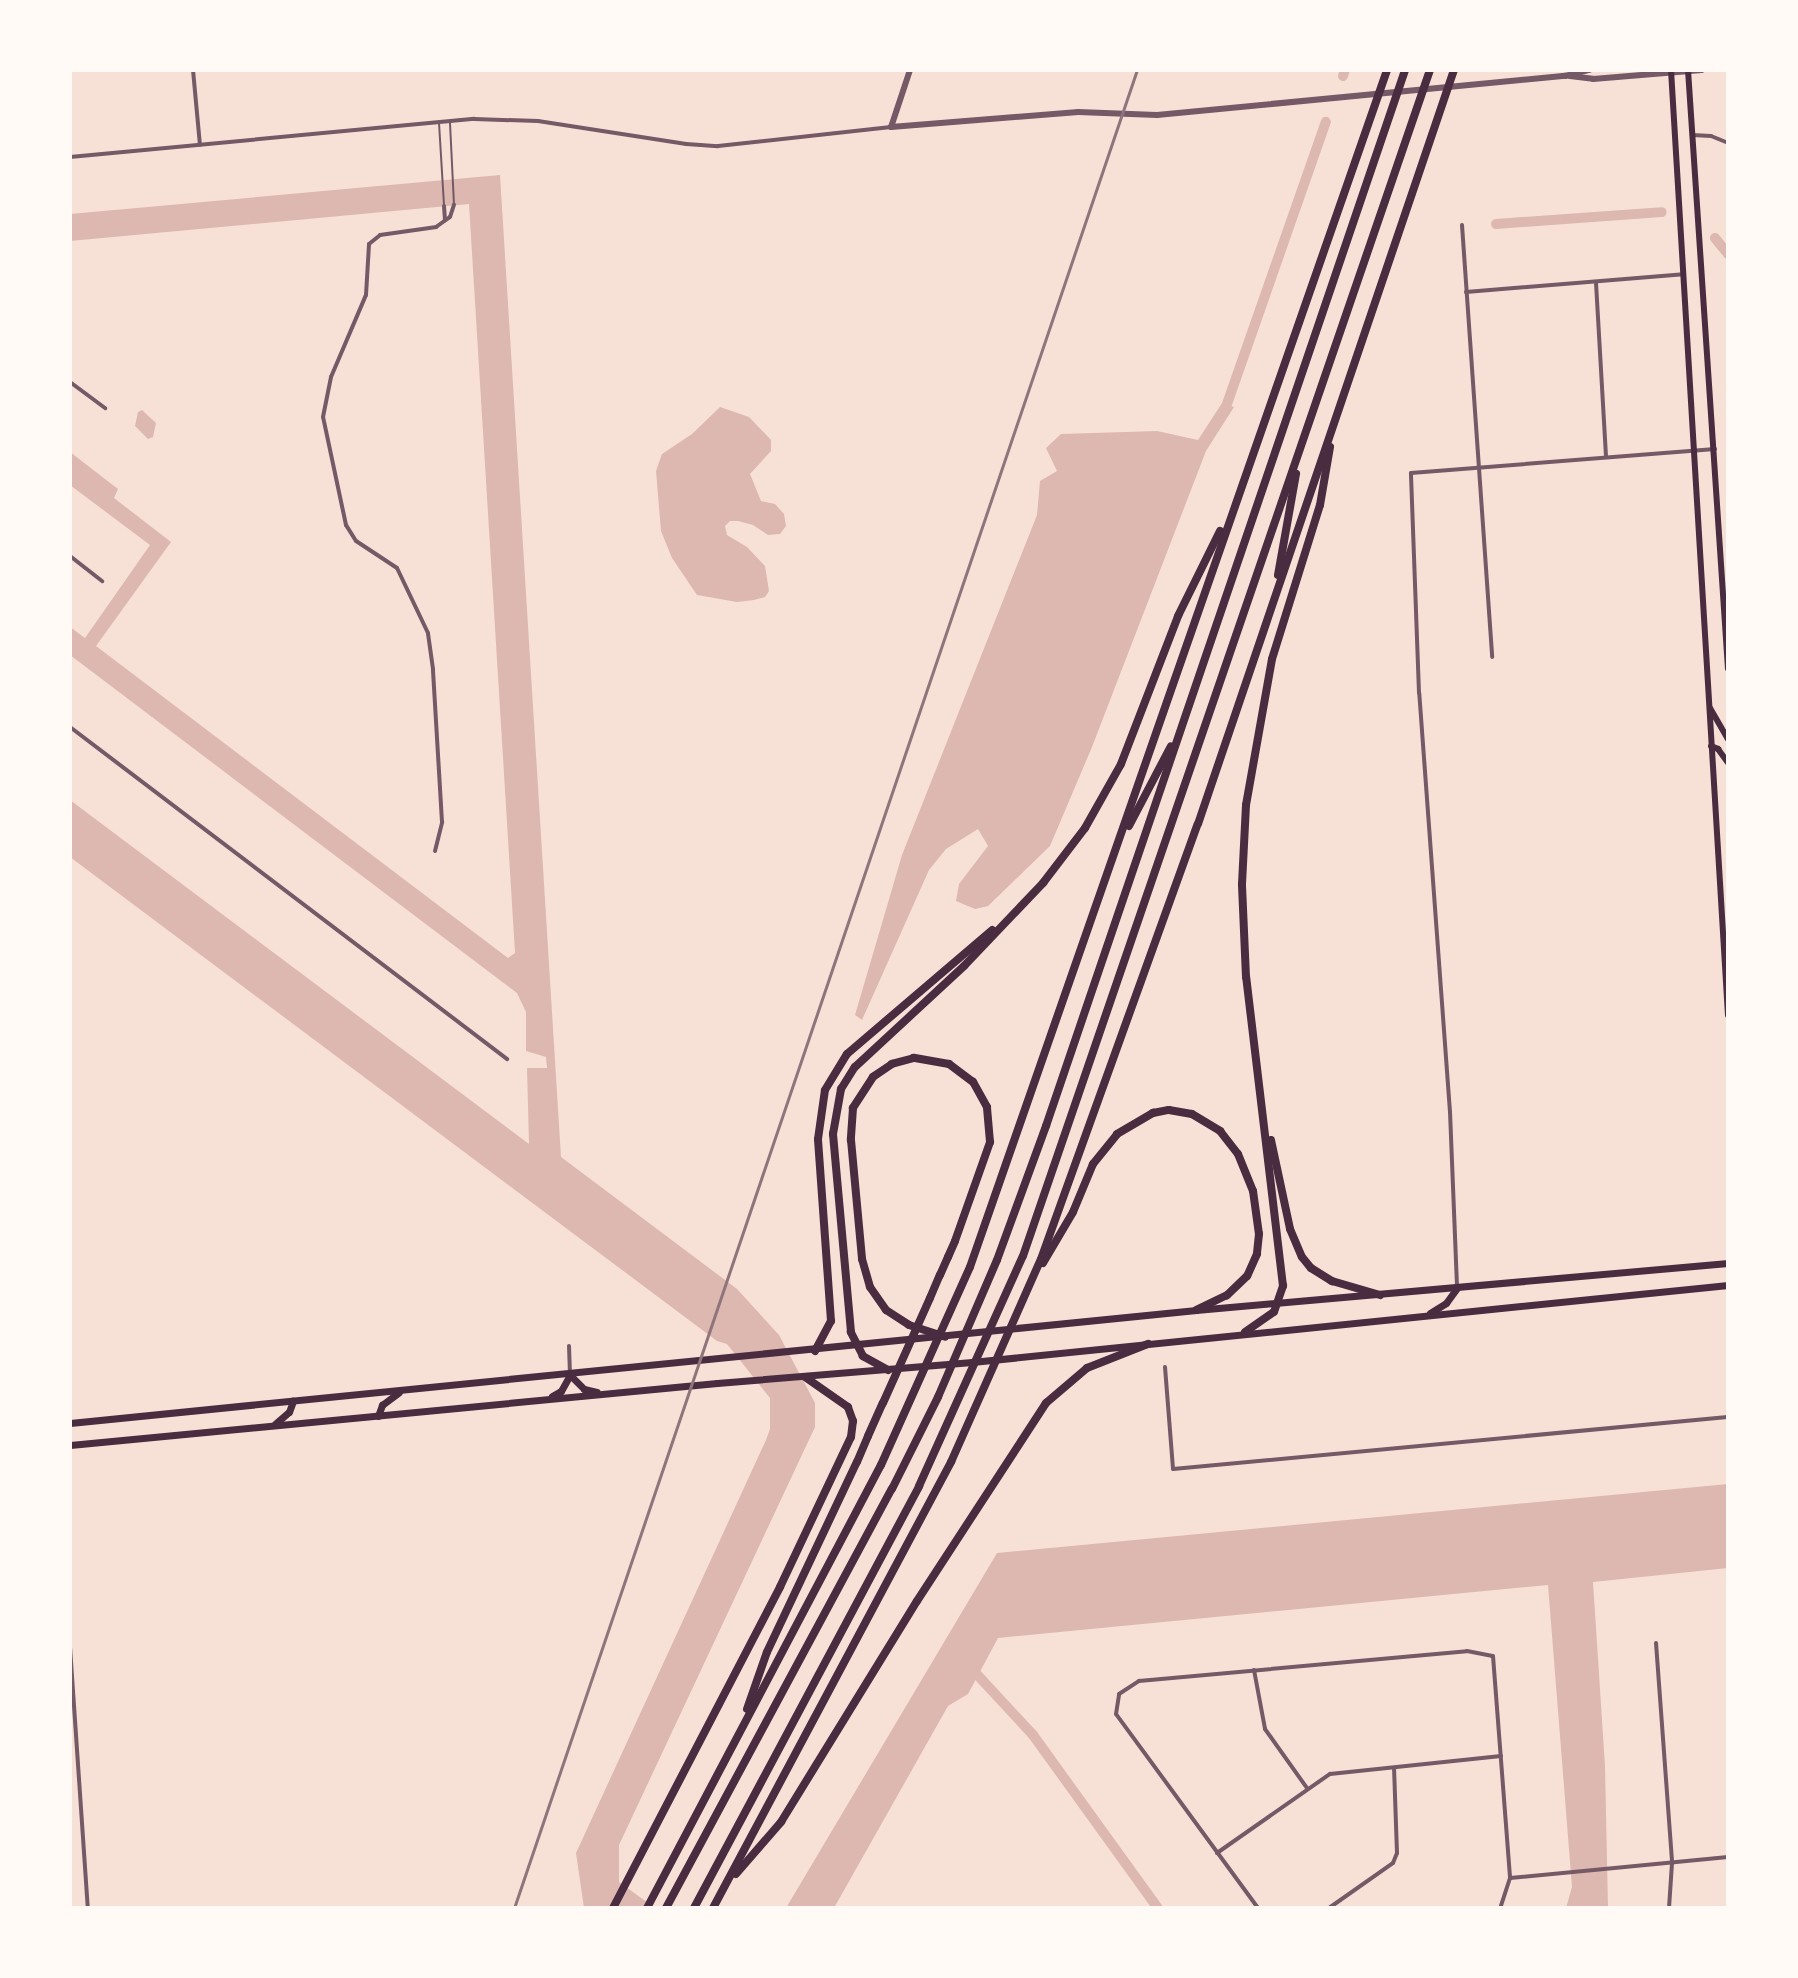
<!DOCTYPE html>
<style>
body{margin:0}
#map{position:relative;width:1798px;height:1978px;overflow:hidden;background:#f7e1d7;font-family:Signika,sans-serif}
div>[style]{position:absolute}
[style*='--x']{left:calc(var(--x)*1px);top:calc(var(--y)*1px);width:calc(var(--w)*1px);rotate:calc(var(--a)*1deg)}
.water>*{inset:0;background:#dcb8b0}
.canal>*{height:10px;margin:-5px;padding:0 5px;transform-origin:5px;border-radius:5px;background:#dcb8b0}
.service>*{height:2px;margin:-1px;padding:0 1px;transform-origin:1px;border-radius:1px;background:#755966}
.minor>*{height:4px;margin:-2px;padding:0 2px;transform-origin:2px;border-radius:2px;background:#755966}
.tertiary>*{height:6px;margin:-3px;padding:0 3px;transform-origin:3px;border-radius:3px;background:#755966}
.secondary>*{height:6px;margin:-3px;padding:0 3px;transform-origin:3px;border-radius:3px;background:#4a2c40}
.primary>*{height:7px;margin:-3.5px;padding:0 3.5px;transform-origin:3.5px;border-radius:3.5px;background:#4a2c40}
.motorway>*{height:8px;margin:-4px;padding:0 4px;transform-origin:4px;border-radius:4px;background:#4a2c40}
.rail>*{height:3px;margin:-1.5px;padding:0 1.5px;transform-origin:1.5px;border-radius:1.5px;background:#8f747c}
span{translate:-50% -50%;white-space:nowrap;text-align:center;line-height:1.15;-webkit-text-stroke:8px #fffaf5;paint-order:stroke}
.frame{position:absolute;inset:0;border:72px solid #fffaf5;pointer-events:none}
</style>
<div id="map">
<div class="water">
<i style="clip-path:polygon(500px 175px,561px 1157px,737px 1289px,779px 1335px,815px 1403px,815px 1427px,619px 1845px,619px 1882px,655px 1908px,584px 1908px,576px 1853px,766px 1440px,770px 1429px,770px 1398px,727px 1344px,717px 1341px,70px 857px,70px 800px,529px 1144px,527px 1068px,547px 1068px,546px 1057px,526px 1051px,526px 1012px,517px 993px,70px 655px,70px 627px,85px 638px,150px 545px,70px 485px,70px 452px,118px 489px,114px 498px,171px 542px,96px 646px,508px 958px,515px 953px,469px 204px,70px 241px,70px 214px)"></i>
<i style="clip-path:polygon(1222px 403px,1234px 407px,1206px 451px,1092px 747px,1050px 846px,988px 906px,975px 909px,956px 901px,959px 884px,988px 846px,978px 829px,946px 849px,929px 870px,862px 1020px,855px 1015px,902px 855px,1037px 515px,1040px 481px,1057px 471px,1046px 448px,1061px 434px,1157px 431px,1198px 440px)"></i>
<i style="clip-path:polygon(720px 407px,749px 417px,771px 440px,771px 451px,750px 474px,761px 501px,775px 504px,784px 514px,786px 526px,780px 534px,768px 535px,753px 525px,738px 521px,730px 521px,725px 526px,727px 535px,747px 547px,765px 566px,769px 591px,765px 597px,754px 600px,737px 602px,697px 595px,672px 558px,661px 531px,656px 471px,662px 454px,692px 434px)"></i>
<i style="clip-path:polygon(142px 410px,156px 423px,153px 437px,148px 439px,135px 426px,138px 412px)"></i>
<i style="clip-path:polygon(1728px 1484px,1728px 1568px,1593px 1582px,1605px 1766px,1608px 1908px,1566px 1908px,1572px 1887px,1548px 1585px,998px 1638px,968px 1694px,948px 1706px,834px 1908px,786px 1908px,997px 1553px)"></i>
</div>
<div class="canal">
<i style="--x:1343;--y:76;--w:6;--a:-72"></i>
<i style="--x:1496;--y:224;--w:166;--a:-4.1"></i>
<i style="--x:1715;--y:238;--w:21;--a:51"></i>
<i style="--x:1227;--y:404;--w:299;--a:-70.7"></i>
<i style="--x:971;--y:1668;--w:91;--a:47.2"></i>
<i style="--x:1033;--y:1735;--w:213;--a:54.2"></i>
</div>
<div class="service">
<i style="--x:439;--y:123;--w:82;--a:86.5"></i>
<i style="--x:450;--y:123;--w:81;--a:87.2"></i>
</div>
<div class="minor">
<i style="--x:193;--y:70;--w:75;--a:84.7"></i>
<i style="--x:1692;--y:135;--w:19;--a:3"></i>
<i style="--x:1711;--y:136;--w:18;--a:22"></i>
<i style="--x:70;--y:157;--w:406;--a:-5.4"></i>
<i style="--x:474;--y:119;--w:64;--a:1.8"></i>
<i style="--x:538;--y:121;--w:150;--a:8.8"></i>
<i style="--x:686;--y:144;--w:32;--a:4"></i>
<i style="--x:718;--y:146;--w:174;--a:-6.3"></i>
<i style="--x:444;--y:206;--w:14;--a:86"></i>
<i style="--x:1462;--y:225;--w:433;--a:86"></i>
<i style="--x:1596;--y:283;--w:174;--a:86.7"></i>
<i style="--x:1466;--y:292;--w:218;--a:-4.7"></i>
<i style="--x:70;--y:382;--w:44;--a:36.6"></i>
<i style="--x:70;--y:556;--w:41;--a:38"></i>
<i style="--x:70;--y:727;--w:549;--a:37.22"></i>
<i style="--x:435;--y:851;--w:30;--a:-76"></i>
<i style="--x:442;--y:822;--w:153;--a:-93.4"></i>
<i style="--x:433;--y:669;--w:36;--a:-98"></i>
<i style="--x:428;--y:633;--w:72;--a:-115.5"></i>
<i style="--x:397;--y:568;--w:49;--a:-146.6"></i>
<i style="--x:356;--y:541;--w:19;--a:-122"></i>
<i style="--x:346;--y:525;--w:110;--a:-102"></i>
<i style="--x:323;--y:417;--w:41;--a:-78.7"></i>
<i style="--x:331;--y:377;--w:89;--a:-66.9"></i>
<i style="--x:366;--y:295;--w:51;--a:-86.6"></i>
<i style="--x:369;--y:244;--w:14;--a:-39"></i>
<i style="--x:380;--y:235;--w:57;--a:-8.1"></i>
<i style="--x:436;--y:227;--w:17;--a:-36"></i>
<i style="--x:450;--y:217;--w:13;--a:-72"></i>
<i style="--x:1457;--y:1286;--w:174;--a:-92.3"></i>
<i style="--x:1450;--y:1112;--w:420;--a:-94.2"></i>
<i style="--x:1419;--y:693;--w:220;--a:-92.1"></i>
<i style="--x:1411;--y:473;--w:305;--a:-4.5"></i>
<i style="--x:569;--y:1346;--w:26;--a:88"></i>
<i style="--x:1165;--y:1367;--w:102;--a:85.5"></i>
<i style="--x:1173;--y:1469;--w:557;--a:-5.35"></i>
<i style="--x:1656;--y:1643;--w:221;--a:85.8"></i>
<i style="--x:1672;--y:1863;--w:45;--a:93.8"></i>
<i style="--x:70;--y:1647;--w:262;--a:86.1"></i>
<i style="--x:1254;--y:1670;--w:60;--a:79.4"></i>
<i style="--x:1265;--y:1729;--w:72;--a:54.6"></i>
<i style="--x:1217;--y:1853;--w:138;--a:-35"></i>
<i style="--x:1330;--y:1774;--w:172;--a:-6"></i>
<i style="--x:1510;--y:1878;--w:219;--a:-5.5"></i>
<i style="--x:1258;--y:1908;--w:240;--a:-126.2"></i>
<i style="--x:1116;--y:1714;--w:20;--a:-81"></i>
<i style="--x:1119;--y:1694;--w:24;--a:-33"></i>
<i style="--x:1139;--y:1681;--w:329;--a:-5.2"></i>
<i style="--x:1467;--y:1651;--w:26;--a:11"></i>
<i style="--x:1493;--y:1656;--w:223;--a:85.6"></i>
<i style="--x:1510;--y:1878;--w:32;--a:108"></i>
<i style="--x:1329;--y:1908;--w:78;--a:-35.1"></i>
<i style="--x:1393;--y:1863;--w:11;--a:-68"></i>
<i style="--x:1397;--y:1853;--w:85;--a:-92"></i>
</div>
<div class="tertiary">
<i style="--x:910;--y:70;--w:60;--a:108.4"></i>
<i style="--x:891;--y:127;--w:188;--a:-4.6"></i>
<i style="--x:1078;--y:112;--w:79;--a:2.2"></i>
<i style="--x:1157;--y:115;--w:410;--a:-5.5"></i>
<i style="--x:1565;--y:76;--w:25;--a:-14"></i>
<i style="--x:1570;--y:76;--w:23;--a:7"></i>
<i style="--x:1593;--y:79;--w:109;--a:-4.7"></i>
</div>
<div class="secondary">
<i style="--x:1671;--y:70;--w:947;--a:86.55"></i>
<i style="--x:1688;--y:70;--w:600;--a:86.18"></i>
<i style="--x:1710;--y:708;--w:36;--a:60"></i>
<i style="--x:1711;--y:746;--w:8;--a:23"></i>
<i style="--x:1718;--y:749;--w:17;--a:54"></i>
</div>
<div class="primary">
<i style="--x:1430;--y:1313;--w:19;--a:-32"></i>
<i style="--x:1446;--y:1303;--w:19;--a:-54"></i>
<i style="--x:570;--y:1375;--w:20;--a:45"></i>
<i style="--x:584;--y:1389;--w:13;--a:13"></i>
<i style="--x:552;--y:1396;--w:10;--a:-29"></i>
<i style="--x:561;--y:1391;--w:18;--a:-61"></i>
<i style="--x:378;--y:1416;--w:12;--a:-70"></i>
<i style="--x:382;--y:1405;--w:21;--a:-37"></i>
<i style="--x:70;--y:1423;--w:1132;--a:-5.73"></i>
<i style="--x:1196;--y:1310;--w:534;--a:-5.05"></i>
<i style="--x:275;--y:1424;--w:18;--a:-41"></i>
<i style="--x:289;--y:1412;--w:12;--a:-70"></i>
<i style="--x:70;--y:1445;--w:650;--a:-5.47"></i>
<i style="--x:717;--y:1383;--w:256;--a:-4.7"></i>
<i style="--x:972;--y:1362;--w:760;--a:-5.82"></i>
</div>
<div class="motorway">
<i style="--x:1278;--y:575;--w:103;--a:-79.9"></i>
<i style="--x:1129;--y:826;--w:90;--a:-62.3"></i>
<i style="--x:1271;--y:1140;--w:91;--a:77.9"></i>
<i style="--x:1290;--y:1229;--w:30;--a:67"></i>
<i style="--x:1302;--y:1257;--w:14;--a:51"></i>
<i style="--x:1311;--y:1268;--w:25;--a:32"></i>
<i style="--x:1332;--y:1281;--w:50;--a:16.3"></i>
<i style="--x:1043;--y:1263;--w:59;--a:-59.5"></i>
<i style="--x:1073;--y:1212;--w:52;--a:-67.4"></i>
<i style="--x:1093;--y:1164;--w:38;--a:-51"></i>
<i style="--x:1117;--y:1134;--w:42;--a:-30.3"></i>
<i style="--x:1153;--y:1113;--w:16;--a:-11"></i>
<i style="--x:1169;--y:1110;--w:23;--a:10"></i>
<i style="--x:1192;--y:1114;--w:33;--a:31"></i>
<i style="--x:1220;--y:1131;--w:29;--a:52"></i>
<i style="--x:1238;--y:1154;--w:40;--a:68"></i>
<i style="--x:1253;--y:1191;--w:43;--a:82.1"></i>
<i style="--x:1259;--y:1234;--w:20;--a:96"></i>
<i style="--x:1257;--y:1254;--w:24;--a:114"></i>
<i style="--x:1247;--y:1276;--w:28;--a:136"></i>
<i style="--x:1227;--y:1295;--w:34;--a:154"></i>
<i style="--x:1245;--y:1332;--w:35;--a:-35"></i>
<i style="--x:1274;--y:1312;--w:28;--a:-71"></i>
<i style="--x:1283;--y:1286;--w:311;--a:-96.8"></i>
<i style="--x:1246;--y:977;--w:93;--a:-92.5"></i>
<i style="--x:1242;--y:884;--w:79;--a:-87.1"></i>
<i style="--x:1246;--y:805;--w:148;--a:-79.9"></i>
<i style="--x:1272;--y:659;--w:161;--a:-72.7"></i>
<i style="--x:1320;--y:505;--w:59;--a:-80.2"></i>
<i style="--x:815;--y:1351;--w:34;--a:-62"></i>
<i style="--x:831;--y:1321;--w:182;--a:-94.1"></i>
<i style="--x:818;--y:1139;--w:49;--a:-81.9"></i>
<i style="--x:825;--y:1090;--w:42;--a:-58.6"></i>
<i style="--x:847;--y:1054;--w:191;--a:-40.5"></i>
<i style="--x:888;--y:1370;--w:29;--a:-151"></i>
<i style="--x:863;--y:1356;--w:27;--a:-117"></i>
<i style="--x:851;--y:1332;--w:199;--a:-95.2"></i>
<i style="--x:833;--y:1134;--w:46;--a:-79.9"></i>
<i style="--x:841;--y:1089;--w:26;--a:-58"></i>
<i style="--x:855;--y:1067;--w:149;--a:-42.8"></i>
<i style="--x:964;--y:966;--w:115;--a:-46.4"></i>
<i style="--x:1043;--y:883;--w:69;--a:-52.6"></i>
<i style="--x:1085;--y:828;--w:73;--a:-60.6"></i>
<i style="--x:1121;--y:764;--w:159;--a:-68.9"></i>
<i style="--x:1178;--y:616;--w:95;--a:-63.7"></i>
<i style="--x:747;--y:1709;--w:60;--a:-70.7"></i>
<i style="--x:767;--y:1652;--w:210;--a:-64.7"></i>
<i style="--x:857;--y:1462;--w:28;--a:-67"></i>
<i style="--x:868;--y:1436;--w:36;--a:-66"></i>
<i style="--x:883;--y:1403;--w:115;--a:-65.9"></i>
<i style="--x:930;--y:1298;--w:25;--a:-67"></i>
<i style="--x:940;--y:1275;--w:20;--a:-66"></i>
<i style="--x:948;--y:1257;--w:17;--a:-66"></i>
<i style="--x:955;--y:1241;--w:105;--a:-70.5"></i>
<i style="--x:990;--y:1142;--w:35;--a:-95"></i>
<i style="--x:987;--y:1107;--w:29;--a:-119"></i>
<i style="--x:973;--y:1082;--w:30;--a:-143"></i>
<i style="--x:949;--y:1064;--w:36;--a:-170"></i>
<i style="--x:914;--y:1058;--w:23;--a:165"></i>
<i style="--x:892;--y:1064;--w:23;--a:146"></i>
<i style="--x:873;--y:1077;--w:37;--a:123"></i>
<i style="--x:853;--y:1108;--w:32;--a:94"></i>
<i style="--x:851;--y:1140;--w:120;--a:84.7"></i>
<i style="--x:862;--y:1259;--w:29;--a:74"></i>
<i style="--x:870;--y:1287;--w:28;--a:55"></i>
<i style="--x:886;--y:1310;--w:27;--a:33"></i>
<i style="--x:909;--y:1325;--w:38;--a:18"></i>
<i style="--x:736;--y:1874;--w:69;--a:-49.1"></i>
<i style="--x:781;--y:1822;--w:259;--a:-58.4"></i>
<i style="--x:917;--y:1601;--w:236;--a:-56.9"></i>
<i style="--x:1046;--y:1403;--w:54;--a:-40.5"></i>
<i style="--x:1087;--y:1368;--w:66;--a:-21.5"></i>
<i style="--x:613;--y:1908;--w:362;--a:-62.5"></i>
<i style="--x:780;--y:1587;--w:166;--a:-64.7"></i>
<i style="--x:851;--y:1437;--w:16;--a:-83"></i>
<i style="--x:853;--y:1421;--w:15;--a:-110"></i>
<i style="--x:848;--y:1407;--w:52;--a:-145.1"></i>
<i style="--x:647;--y:1908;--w:501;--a:-62.16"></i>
<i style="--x:881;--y:1465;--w:217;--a:-65.8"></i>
<i style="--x:970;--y:1267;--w:1268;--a:-70.79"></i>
<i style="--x:666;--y:1908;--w:476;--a:-61.7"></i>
<i style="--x:892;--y:1489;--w:103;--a:-63.4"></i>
<i style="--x:938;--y:1397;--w:149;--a:-66.7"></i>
<i style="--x:997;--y:1260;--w:143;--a:-69.9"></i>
<i style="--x:1046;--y:1126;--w:1115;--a:-71.22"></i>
<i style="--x:694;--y:1908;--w:478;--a:-61.9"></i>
<i style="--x:919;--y:1486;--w:252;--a:-65.7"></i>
<i style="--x:1023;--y:1256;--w:1254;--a:-71.06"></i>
<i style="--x:713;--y:1908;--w:506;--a:-61.91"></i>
<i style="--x:951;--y:1462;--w:222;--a:-66.1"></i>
<i style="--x:1041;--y:1259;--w:462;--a:-70.2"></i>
<i style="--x:1198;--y:824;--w:796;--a:-71.25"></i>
</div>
<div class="rail">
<i style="--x:514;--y:1908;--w:1941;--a:-71.28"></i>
</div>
<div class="frame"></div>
</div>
